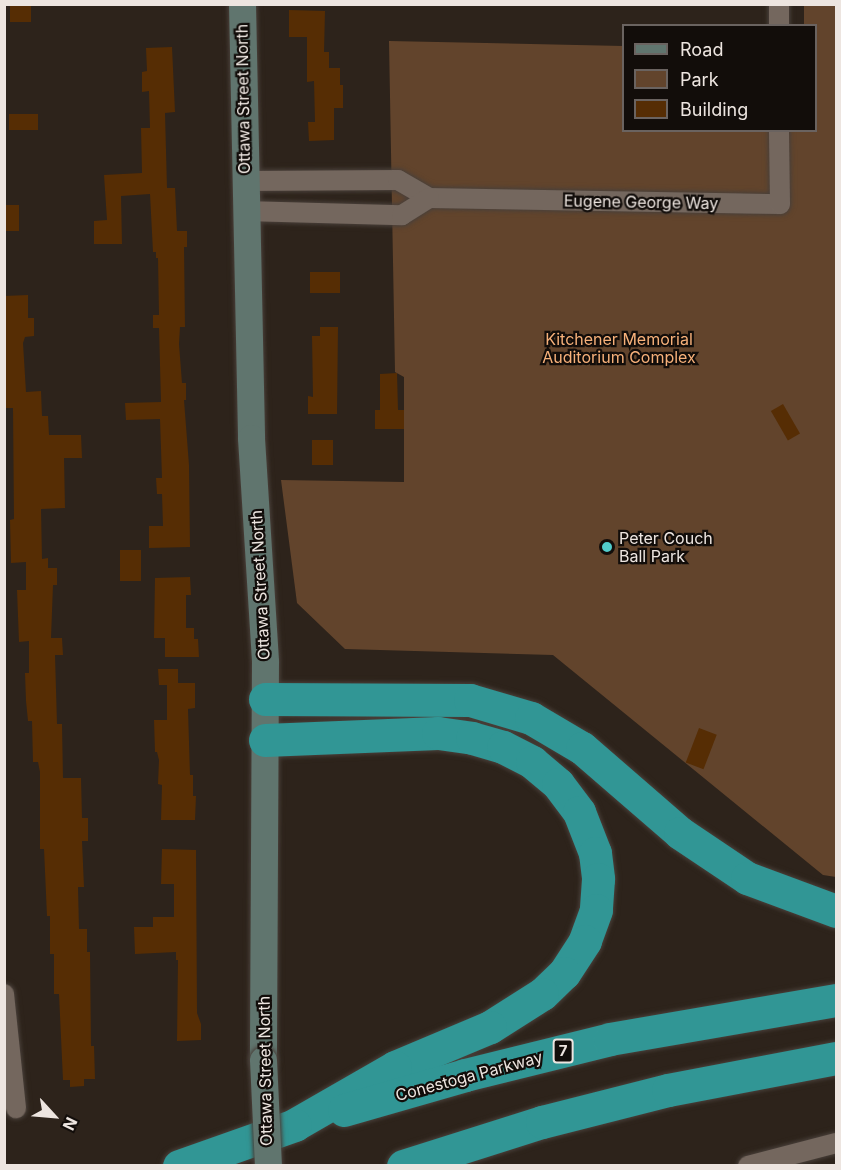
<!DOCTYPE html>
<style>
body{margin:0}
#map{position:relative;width:841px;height:1170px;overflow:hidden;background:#2d231b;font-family:Inter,sans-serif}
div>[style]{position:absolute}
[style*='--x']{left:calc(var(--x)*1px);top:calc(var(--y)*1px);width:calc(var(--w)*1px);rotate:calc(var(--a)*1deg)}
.green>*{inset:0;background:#62442c}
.building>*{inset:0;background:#562d04;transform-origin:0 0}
.roads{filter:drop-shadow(0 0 2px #49403a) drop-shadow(0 0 2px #49403a)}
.minor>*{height:20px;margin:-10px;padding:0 10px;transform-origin:10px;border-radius:10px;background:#74675e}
.secondary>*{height:27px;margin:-13.5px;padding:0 13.5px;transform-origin:13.5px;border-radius:13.5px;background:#60756e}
.motorway>*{height:33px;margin:-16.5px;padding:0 16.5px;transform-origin:16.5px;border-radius:16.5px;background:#319695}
.bridges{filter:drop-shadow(0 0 2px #49403a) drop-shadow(0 0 2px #49403a)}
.secondary-bridge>*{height:27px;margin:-13.5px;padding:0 13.5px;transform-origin:13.5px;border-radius:13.5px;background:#60756e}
.dots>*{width:16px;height:16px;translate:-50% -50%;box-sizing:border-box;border:3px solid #120d0a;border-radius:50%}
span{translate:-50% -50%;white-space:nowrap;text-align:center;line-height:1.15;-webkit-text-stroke:4.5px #120d0a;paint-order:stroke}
.shield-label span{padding:2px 4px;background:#120d0a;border:2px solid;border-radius:4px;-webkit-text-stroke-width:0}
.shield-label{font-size:15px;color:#ede5e0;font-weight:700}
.street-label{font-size:16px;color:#ede5e0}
.park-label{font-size:16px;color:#f7b17a}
.poi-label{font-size:16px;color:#ede5e0}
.left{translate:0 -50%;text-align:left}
.frame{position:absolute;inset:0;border:6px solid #ede5e0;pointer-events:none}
.legend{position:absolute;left:622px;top:24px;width:195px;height:108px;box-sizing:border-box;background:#120d0a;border:2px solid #6a6360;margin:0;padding:8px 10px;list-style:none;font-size:18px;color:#ede5e0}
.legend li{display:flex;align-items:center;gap:12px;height:30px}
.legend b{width:30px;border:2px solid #6a6360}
.north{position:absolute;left:24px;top:1086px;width:60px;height:60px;-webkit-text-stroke:4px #120d0a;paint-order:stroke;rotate:116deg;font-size:16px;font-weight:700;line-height:24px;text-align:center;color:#ede5e0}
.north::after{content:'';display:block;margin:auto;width:21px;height:27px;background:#ede5e0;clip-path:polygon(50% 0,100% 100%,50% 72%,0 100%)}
</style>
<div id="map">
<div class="green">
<i style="clip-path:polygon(804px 5px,836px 5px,836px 877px,823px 875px,553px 655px,345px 649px,297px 603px,281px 480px,404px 482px,404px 377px,395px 372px,389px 41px,623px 46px,624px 130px,816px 130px,816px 26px,804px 25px)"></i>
</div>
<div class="building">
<i style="left:10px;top:4px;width:21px;height:18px"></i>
<i style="clip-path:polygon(289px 10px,325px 11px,324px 52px,329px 52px,329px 68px,340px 68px,340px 85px,343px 85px,343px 108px,334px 108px,334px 140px,309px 141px,308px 122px,315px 122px,314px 81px,307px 82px,307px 37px,289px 37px)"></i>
<i style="clip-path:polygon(172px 47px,175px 112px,165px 113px,167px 188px,175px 188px,177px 231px,187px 231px,187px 247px,184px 247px,185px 327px,180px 327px,179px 344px,182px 383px,186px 383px,186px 400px,184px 400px,189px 465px,190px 547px,149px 548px,149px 526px,163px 526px,162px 494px,157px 494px,156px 478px,162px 478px,160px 419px,126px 420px,125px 403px,161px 402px,159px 328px,153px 328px,153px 315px,159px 315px,158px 258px,156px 258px,156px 252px,153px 252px,150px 194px,121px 196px,122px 244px,94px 244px,94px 221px,107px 220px,104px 175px,142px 173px,141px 128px,150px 128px,149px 91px,142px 92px,142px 72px,147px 71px,146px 48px)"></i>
<i style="left:9px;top:114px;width:29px;height:16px"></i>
<i style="left:4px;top:205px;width:15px;height:26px"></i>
<i style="left:310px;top:272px;width:30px;height:21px"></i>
<i style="clip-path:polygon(28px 295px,28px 318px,34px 318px,34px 336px,25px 337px,23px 343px,26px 392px,41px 391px,42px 416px,48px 416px,49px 435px,81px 435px,82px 458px,64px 458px,65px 508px,41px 509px,42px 559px,48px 558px,48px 568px,57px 568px,57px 585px,53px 585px,51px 638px,62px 638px,63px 655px,55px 655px,57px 724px,62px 724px,63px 778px,81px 778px,82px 818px,88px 818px,88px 841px,82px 841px,84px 887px,78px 887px,79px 929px,87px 929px,87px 952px,90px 952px,91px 1046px,94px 1046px,95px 1079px,84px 1079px,84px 1086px,70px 1087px,70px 1080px,63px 1080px,59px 994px,54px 994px,54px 954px,50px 954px,50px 916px,47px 916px,44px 849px,40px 849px,40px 772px,38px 762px,33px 762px,32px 721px,28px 721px,26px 701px,25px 673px,29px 673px,29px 641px,19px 642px,17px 590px,26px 590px,26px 562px,11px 563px,10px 520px,14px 519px,13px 408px,5px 408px,4px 296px)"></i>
<i style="clip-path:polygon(320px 327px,338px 327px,337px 414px,308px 414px,308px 396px,313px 397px,312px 336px,320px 336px)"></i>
<i style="clip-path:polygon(397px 373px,398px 410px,404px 410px,404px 429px,375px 429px,375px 410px,380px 410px,380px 374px)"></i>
<i style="left:783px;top:404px;width:34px;height:14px;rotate:60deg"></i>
<i style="left:312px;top:440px;width:21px;height:25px"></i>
<i style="left:120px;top:550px;width:21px;height:31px"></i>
<i style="clip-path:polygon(190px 577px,191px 595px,186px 595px,186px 628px,194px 628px,194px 639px,198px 639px,199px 657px,165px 657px,165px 638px,154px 638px,155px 578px)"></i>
<i style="clip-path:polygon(158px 669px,178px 669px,178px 683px,195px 683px,195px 708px,188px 709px,190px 775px,193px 775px,193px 796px,196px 796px,195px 820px,161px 820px,162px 785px,158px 784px,159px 760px,157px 752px,155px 752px,154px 720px,167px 720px,167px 685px,159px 685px)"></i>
<i style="left:699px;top:728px;width:19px;height:37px;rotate:21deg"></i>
<i style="clip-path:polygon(162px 849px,196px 850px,197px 1013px,201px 1024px,201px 1040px,177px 1041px,178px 960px,176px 960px,176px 952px,135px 954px,134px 927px,153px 927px,153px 917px,174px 917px,174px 884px,161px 884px)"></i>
</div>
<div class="roads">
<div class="minor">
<i style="--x:779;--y:4;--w:22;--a:90"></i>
<i style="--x:243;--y:181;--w:155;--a:-0.4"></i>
<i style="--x:398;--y:180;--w:36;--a:30"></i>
<i style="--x:429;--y:198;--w:351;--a:1"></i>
<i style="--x:780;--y:204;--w:74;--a:-90.8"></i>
<i style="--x:244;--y:211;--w:158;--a:1.5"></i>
<i style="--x:402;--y:215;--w:32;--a:-32"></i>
<i style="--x:4;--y:994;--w:115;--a:84"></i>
<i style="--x:748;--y:1166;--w:91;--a:-14.6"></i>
</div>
<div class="secondary">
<i style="--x:242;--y:4;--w:434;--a:88.8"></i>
<i style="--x:251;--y:438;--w:224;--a:86.4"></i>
<i style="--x:265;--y:662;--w:398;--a:90.3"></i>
</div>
<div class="motorway">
<i style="--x:265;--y:699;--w:205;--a:0.3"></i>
<i style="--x:470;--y:700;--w:64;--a:16.4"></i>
<i style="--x:531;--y:718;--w:59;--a:30.5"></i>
<i style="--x:582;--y:748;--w:130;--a:40.9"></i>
<i style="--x:680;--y:833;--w:81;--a:33.9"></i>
<i style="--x:747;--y:878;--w:95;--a:20.3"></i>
<i style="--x:265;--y:740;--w:173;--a:-2.3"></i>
<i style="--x:438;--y:733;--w:34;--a:8"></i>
<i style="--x:472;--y:738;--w:32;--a:16"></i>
<i style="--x:503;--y:747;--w:33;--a:27"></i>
<i style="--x:532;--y:762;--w:34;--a:40"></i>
<i style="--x:558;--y:784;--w:35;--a:53"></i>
<i style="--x:579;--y:812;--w:44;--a:68.7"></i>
<i style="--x:595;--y:853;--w:26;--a:83"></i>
<i style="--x:598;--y:879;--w:31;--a:94"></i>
<i style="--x:596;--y:910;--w:33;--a:110"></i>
<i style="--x:585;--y:941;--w:38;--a:123"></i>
<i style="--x:564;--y:973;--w:30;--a:136"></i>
<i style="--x:542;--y:994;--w:62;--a:147.6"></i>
<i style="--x:490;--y:1027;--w:103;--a:157.2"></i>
<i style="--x:395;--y:1067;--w:116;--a:150.1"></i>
<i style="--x:344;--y:1110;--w:126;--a:-16.1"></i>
<i style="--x:465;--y:1075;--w:149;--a:-13.9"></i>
<i style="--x:610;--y:1039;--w:229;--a:-9.8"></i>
<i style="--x:179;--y:1166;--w:123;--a:-19.5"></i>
<i style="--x:403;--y:1166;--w:146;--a:-17.6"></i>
<i style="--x:542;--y:1122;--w:130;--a:-14.3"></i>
<i style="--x:668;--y:1090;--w:171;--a:-10.8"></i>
</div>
</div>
<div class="bridges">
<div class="secondary-bridge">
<i style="--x:263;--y:1060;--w:106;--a:87.3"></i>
</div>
</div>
<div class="dots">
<i style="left:607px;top:547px;background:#52cdcc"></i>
</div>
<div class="shield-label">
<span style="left:563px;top:1051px">7</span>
</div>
<div class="street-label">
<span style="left:243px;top:99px;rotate:-91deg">Ottawa Street North</span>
<span style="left:641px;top:202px;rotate:1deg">Eugene George Way</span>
<span style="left:260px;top:585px;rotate:-93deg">Ottawa Street North</span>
<span style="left:265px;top:1071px;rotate:-91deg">Ottawa Street North</span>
<span style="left:469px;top:1076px;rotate:-15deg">Conestoga Parkway</span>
</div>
<div class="park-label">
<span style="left:619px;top:348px">Kitchener Memorial<br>Auditorium Complex</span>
</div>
<div class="poi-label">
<span class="left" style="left:619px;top:547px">Peter Couch<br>Ball Park</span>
</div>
<div class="frame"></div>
<ul class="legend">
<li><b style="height:8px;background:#60756e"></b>Road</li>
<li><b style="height:16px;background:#62442c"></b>Park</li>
<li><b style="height:16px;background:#562d04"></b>Building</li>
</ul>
<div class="north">N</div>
</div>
